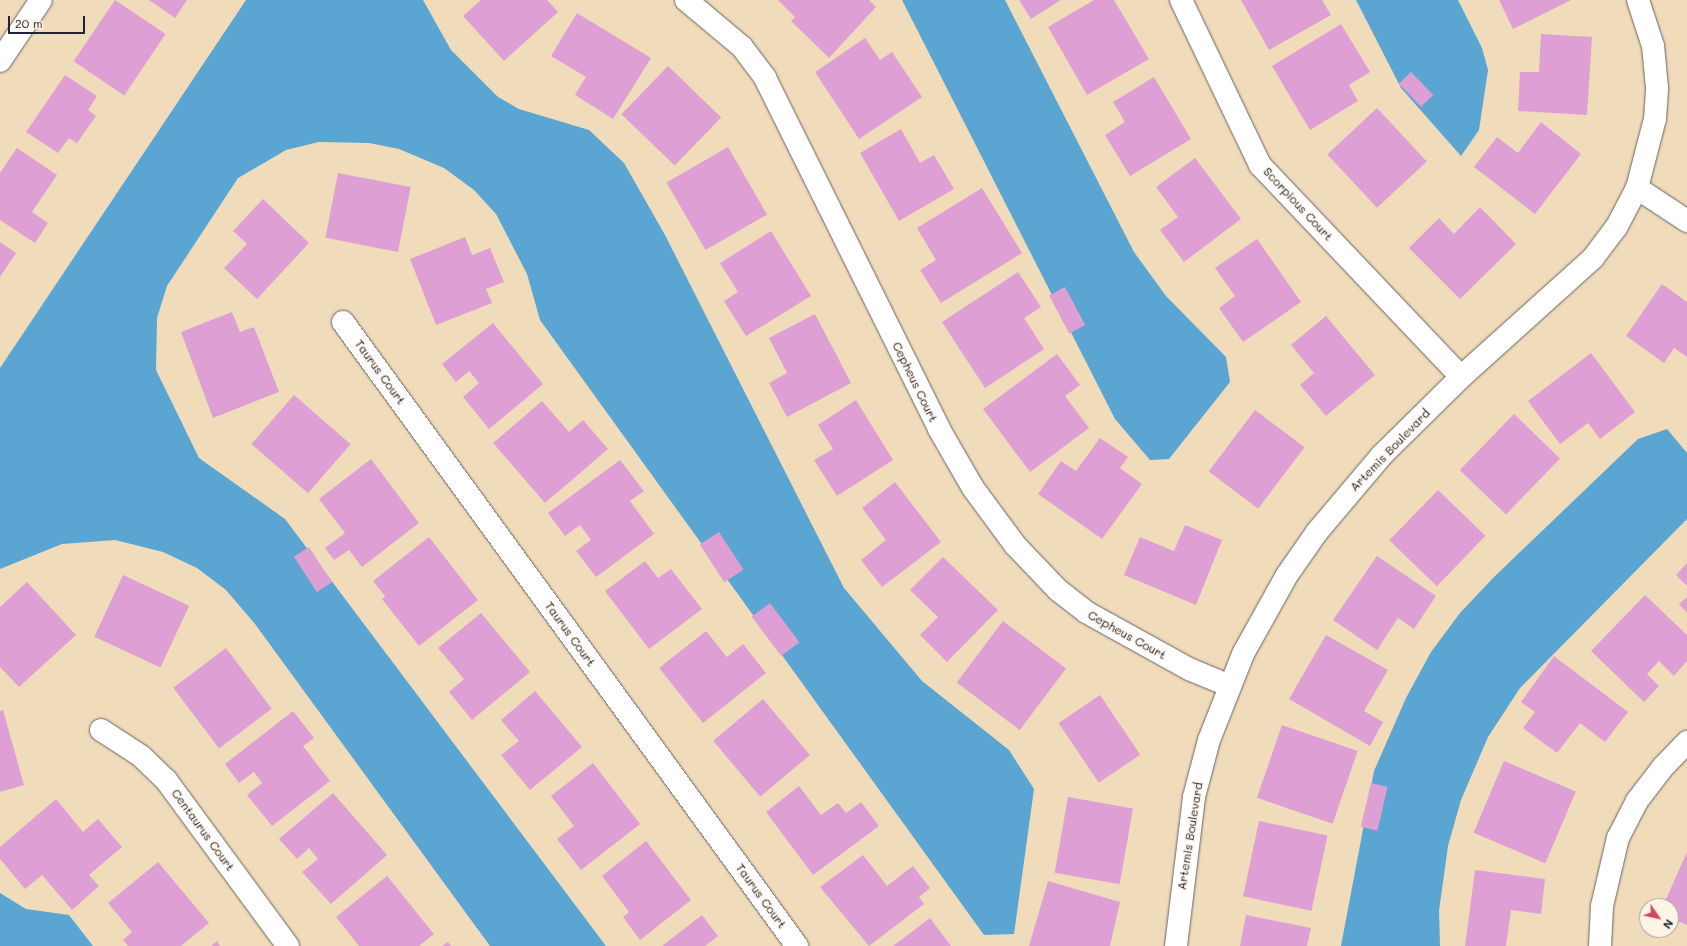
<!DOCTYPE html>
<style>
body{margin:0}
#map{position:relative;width:1687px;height:946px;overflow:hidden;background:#f0dcba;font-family:Mali,sans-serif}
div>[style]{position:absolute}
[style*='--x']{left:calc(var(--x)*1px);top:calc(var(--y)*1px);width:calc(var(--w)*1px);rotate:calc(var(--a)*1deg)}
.water>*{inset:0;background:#5ba5d3}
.building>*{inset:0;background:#dea0d4;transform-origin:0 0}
.roads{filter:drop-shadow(0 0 1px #6a6367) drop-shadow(0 0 1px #6a6367)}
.street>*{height:22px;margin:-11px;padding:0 11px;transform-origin:11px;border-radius:11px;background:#fff}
span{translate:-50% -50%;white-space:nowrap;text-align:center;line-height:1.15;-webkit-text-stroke:3px #fcf5e5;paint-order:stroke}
.street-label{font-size:12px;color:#22223b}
.north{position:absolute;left:1639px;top:898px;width:40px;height:40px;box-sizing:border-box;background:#fcf5e5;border:1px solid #a5a1a1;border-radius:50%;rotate:124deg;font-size:11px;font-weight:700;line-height:16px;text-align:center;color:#22223b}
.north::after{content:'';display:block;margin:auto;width:14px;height:18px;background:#d1495b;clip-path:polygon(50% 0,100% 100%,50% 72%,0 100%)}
.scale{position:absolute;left:8px;top:16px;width:77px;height:18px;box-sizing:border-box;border:2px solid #22223b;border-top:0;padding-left:5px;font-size:12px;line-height:14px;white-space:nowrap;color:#22223b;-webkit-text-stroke:3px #fcf5e5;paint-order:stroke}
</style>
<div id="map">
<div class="water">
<i style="clip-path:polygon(246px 0,423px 0,451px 50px,498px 97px,519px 109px,589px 130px,624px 163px,665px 235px,844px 588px,922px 681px,1009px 750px,1034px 789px,1014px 934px,984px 935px,540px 320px,527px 274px,496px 214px,474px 190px,444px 168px,399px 149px,369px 143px,319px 142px,286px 150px,238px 178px,167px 286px,157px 318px,156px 370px,199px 458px,285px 519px,606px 946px,490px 946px,255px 624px,226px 590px,197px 568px,163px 552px,115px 540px,62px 544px,0 569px,0 368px)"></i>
<i style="clip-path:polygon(902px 0,1005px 0,1134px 252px,1166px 296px,1226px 357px,1230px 382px,1169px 459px,1150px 460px,1115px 419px)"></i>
<i style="clip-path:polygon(1356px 0,1458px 0,1482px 48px,1488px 70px,1479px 130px,1461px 156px,1401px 88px)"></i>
<i style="clip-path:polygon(1667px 429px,1687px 453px,1687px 519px,1520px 688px,1488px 737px,1461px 800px,1448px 846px,1439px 911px,1440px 946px,1341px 946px,1374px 771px,1406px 698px,1431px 652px,1460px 613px,1494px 577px,1638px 439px)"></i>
<i style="clip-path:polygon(0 893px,26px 909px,69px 915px,93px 946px,0 946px)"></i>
</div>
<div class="building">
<i style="left:115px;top:0;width:61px;height:74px;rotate:34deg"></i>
<i style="clip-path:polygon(149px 0,187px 0,175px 18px)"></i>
<i style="clip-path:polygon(481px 0,547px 0,558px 12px,504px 61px,463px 16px)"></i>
<i style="clip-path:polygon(778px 0,869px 0,876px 7px,829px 58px,791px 21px,795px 17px)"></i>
<i style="clip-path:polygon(1019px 0,1061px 0,1031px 19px)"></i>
<i style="clip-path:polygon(1094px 0,1114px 0,1149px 59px,1087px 95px,1048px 27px)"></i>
<i style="clip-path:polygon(1241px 0,1322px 0,1331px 15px,1269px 50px)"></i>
<i style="clip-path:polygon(1499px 0,1571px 0,1513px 29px)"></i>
<i style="clip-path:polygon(577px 13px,651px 58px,613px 119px,575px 95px,586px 77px,551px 56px)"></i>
<i style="clip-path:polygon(1341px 24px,1370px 72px,1349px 85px,1358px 101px,1310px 130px,1272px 66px)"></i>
<i style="clip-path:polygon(1541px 34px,1592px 37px,1587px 115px,1518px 111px,1520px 72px,1539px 72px)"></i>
<i style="clip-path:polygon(865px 38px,880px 60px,892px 52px,922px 97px,859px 139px,815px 72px)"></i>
<i style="left:668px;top:66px;width:74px;height:67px;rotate:44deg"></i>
<i style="left:1411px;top:72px;width:32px;height:17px;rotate:46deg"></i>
<i style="clip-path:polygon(65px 75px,97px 96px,88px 110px,96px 116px,77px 143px,69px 138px,58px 153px,26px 132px)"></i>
<i style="clip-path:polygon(1154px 77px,1191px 139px,1130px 176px,1105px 135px,1125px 122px,1113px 102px)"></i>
<i style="left:1377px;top:108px;width:73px;height:68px;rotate:47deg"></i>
<i style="clip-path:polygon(1541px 122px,1581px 154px,1535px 214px,1474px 167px,1497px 137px,1518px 153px)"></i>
<i style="clip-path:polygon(901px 129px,920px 163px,934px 155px,954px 189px,899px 221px,860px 153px)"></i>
<i style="left:728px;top:147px;width:78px;height:71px;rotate:60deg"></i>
<i style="clip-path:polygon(17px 148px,57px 175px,32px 212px,48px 223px,35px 243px,0 220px,0 173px)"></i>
<i style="clip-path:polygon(1195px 158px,1241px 219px,1184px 262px,1160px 230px,1178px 217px,1156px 187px)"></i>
<i style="left:338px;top:173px;width:74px;height:66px;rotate:11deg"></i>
<i style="clip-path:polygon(982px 188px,1022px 253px,941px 303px,920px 270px,936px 260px,917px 228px)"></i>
<i style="clip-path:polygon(263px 199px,309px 243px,257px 299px,224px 268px,247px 244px,233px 231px)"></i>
<i style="clip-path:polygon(1480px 207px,1516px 244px,1460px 299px,1409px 248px,1439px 218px,1454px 234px)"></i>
<i style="clip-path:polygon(771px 231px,811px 296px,746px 336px,724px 301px,738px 292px,720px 263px)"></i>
<i style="clip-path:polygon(465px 237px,472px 255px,490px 248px,504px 282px,486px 289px,492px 303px,436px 325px,410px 259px)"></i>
<i style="clip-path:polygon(1257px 239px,1301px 302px,1243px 342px,1219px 308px,1235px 296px,1215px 268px)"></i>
<i style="clip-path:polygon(0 242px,16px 253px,0 277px)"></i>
<i style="clip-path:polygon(1018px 272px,1041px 307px,1024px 318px,1044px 349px,985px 388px,942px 322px)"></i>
<i style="clip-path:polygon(1662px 284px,1687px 302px,1687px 357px,1674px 348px,1664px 363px,1626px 336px)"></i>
<i style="left:1065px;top:287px;width:43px;height:18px;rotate:62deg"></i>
<i style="clip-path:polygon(232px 312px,240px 332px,254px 327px,279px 392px,213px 418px,181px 332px)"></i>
<i style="clip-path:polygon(815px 314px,851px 383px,787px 417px,769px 383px,787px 373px,769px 338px)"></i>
<i style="clip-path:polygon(1326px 316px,1375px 375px,1326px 416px,1300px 385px,1314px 373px,1291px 345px)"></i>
<i style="clip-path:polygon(493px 323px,543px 384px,489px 429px,463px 397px,479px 383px,469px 371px,456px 382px,442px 364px)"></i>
<i style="clip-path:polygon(1591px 353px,1635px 412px,1600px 439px,1588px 423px,1560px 444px,1528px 401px)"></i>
<i style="clip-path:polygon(1057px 354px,1080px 385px,1065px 396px,1089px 428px,1030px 472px,983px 409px)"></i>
<i style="left:294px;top:395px;width:75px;height:65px;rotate:41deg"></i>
<i style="clip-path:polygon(856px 400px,893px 460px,837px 496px,814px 460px,833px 449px,818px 425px)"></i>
<i style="clip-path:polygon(542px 401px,569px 432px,583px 420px,608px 449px,545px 503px,493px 443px)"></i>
<i style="left:1255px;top:410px;width:62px;height:77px;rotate:37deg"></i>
<i style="left:1514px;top:414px;width:64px;height:78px;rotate:44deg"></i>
<i style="clip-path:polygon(1100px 438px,1128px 457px,1120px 468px,1142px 484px,1102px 539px,1038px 494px,1061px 461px,1076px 471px)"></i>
<i style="clip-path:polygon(371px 459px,419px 523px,362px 567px,349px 550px,334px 560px,325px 548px,345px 533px,319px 499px)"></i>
<i style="clip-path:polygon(620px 460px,644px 491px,630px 501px,654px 534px,596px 577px,576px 551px,591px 540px,580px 525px,565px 536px,548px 513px)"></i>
<i style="clip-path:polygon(895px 482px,941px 542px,882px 587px,861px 560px,886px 540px,862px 508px)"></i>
<i style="left:1438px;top:490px;width:66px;height:70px;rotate:44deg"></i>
<i style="clip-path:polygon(1185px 525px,1222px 540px,1196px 605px,1124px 575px,1140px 537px,1174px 551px)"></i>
<i style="left:719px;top:532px;width:45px;height:23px;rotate:57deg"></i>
<i style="clip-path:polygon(429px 537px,478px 600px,419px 646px,382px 599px,385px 596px,373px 581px)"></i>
<i style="left:309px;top:547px;width:42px;height:18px;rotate:57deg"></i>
<i style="clip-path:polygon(1377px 556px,1436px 596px,1414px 629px,1398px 618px,1377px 650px,1333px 620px)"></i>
<i style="clip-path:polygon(943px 557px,998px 610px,947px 662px,920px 635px,938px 617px,910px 590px)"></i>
<i style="clip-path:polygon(645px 561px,658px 578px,671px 569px,702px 609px,649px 649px,605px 591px)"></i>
<i style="clip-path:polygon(1687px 563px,1687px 586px,1676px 575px)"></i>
<i style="left:123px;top:575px;width:73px;height:68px;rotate:25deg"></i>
<i style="clip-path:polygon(27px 582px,76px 635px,19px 687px,0 667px,0 607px)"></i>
<i style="clip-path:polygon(1645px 595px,1687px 635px,1687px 661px,1674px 676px,1659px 661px,1647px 674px,1659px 686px,1644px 702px,1591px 651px)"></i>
<i style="clip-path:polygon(1687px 597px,1687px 613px,1679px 604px)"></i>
<i style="left:770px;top:603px;width:49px;height:23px;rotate:53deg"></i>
<i style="clip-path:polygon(481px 613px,530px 672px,472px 720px,449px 692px,464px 679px,438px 648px)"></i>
<i style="left:1003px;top:621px;width:79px;height:77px;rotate:37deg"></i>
<i style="clip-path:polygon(706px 631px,727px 657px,743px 644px,766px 673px,703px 723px,659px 668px)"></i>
<i style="clip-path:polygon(1326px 635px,1388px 670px,1364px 711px,1383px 722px,1370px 746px,1289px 699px)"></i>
<i style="left:226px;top:648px;width:76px;height:66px;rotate:53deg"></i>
<i style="clip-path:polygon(1554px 656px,1628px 712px,1605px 742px,1580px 723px,1557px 753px,1523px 728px,1535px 712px,1521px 702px)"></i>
<i style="clip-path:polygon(535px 691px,582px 747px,530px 790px,501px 755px,519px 741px,501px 720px)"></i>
<i style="left:1100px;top:695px;width:72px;height:50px;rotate:56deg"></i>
<i style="left:763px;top:699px;width:73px;height:65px;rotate:50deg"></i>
<i style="clip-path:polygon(3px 710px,24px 785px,0 792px,0 711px)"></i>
<i style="clip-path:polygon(293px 711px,314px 738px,303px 746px,330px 781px,272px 826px,247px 795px,262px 783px,254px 772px,239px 783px,225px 764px)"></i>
<i style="left:1282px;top:725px;width:80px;height:77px;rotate:19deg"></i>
<i style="left:1504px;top:761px;width:78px;height:78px;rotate:23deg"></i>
<i style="clip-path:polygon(593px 763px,640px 824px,581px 870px,557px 839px,574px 826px,551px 796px)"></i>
<i style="left:1371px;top:783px;width:17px;height:45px;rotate:13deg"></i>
<i style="clip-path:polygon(799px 786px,821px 815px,838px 803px,846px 813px,861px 802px,879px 826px,813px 875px,766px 812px)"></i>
<i style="clip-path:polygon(333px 793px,387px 855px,331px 904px,302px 872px,318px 859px,309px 848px,297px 859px,279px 839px)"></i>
<i style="left:1068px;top:797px;width:66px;height:77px;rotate:10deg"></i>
<i style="clip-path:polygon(56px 799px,83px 832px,98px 819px,122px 847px,89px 875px,99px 886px,72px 910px,42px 875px,25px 889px,0 859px,0 847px)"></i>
<i style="left:1259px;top:821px;width:70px;height:77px;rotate:12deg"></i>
<i style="clip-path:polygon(646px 841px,691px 900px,640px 940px,623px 917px,629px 912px,602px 876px)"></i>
<i style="clip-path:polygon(1687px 852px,1687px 925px,1671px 918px,1671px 906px,1663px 906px)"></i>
<i style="clip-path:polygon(863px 855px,887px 886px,913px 866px,930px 888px,919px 897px,924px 904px,869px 946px,820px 887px)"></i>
<i style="clip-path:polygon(158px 862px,209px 923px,181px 946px,128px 946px,123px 940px,132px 932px,108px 903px)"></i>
<i style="clip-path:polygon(1475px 870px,1545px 879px,1541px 914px,1511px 910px,1506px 946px,1465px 946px)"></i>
<i style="clip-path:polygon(387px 876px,434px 934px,419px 946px,359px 946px,336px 917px)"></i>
<i style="clip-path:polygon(1048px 881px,1120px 902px,1110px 946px,1029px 946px)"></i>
<i style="clip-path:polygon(702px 915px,718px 936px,705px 946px,662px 946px)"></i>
<i style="clip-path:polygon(1246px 915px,1311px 928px,1307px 946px,1240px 946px)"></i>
<i style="clip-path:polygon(930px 918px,951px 946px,893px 946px)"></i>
<i style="clip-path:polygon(217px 941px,220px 946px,211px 946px)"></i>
<i style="clip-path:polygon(448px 942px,451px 946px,442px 946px)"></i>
</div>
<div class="roads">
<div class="street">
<i style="--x:686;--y:0;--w:73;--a:40"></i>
<i style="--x:742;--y:47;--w:39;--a:53"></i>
<i style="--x:765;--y:78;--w:392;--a:63.6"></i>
<i style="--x:939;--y:429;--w:68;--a:60"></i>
<i style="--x:973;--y:488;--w:71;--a:53.6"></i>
<i style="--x:1015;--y:545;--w:62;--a:46.3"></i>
<i style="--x:1058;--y:590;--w:36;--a:38"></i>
<i style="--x:1086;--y:612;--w:118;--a:29"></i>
<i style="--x:1189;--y:669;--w:44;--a:22.5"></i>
<i style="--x:1181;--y:0;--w:183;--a:64.4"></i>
<i style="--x:1260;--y:165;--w:292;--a:46.5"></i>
<i style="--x:0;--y:61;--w:73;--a:-56.1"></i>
<i style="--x:1637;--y:188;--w:60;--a:33.4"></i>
<i style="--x:343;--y:322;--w:772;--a:53.96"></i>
<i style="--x:101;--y:730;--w:48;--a:33"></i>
<i style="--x:141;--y:756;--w:35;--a:44"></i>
<i style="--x:166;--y:780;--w:206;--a:53.7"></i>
<i style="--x:1176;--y:946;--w:150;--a:-83.1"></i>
<i style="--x:1194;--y:797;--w:59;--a:-75.3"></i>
<i style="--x:1209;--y:740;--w:92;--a:-68.4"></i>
<i style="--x:1243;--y:654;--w:90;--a:-60.9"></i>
<i style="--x:1287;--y:575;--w:52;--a:-55.1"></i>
<i style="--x:1317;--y:532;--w:101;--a:-49.8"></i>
<i style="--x:1382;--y:455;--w:111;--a:-44.6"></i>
<i style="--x:1461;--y:377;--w:178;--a:-42"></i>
<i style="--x:1593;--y:258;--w:38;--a:-53"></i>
<i style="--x:1616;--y:228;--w:45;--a:-62.3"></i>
<i style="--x:1637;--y:188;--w:71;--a:-75.4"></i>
<i style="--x:1655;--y:119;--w:31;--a:-86"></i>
<i style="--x:1657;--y:88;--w:42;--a:-95.4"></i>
<i style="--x:1653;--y:46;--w:48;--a:-108.1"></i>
<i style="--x:1600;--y:946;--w:40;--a:-87.1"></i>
<i style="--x:1602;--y:906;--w:70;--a:-76.8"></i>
<i style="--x:1618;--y:838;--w:42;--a:-62.8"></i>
<i style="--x:1637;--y:801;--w:43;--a:-52.6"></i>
<i style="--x:1663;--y:767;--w:35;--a:-46"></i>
</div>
</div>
<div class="street-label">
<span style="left:1298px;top:204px;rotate:47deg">Scorpious Court</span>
<span style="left:380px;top:372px;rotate:54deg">Taurus Court</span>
<span style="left:915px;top:382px;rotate:64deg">Cepheus Court</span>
<span style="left:1390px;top:450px;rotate:-46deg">Artemis Boulevard</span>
<span style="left:570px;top:634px;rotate:54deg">Taurus Court</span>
<span style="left:1127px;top:635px;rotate:29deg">Cepheus Court</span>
<span style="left:203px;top:830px;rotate:54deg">Centaurus Court</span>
<span style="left:1190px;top:836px;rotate:-81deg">Artemis Boulevard</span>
<span style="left:761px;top:896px;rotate:54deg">Taurus Court</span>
</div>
<div class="north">N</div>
<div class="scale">20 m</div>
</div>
